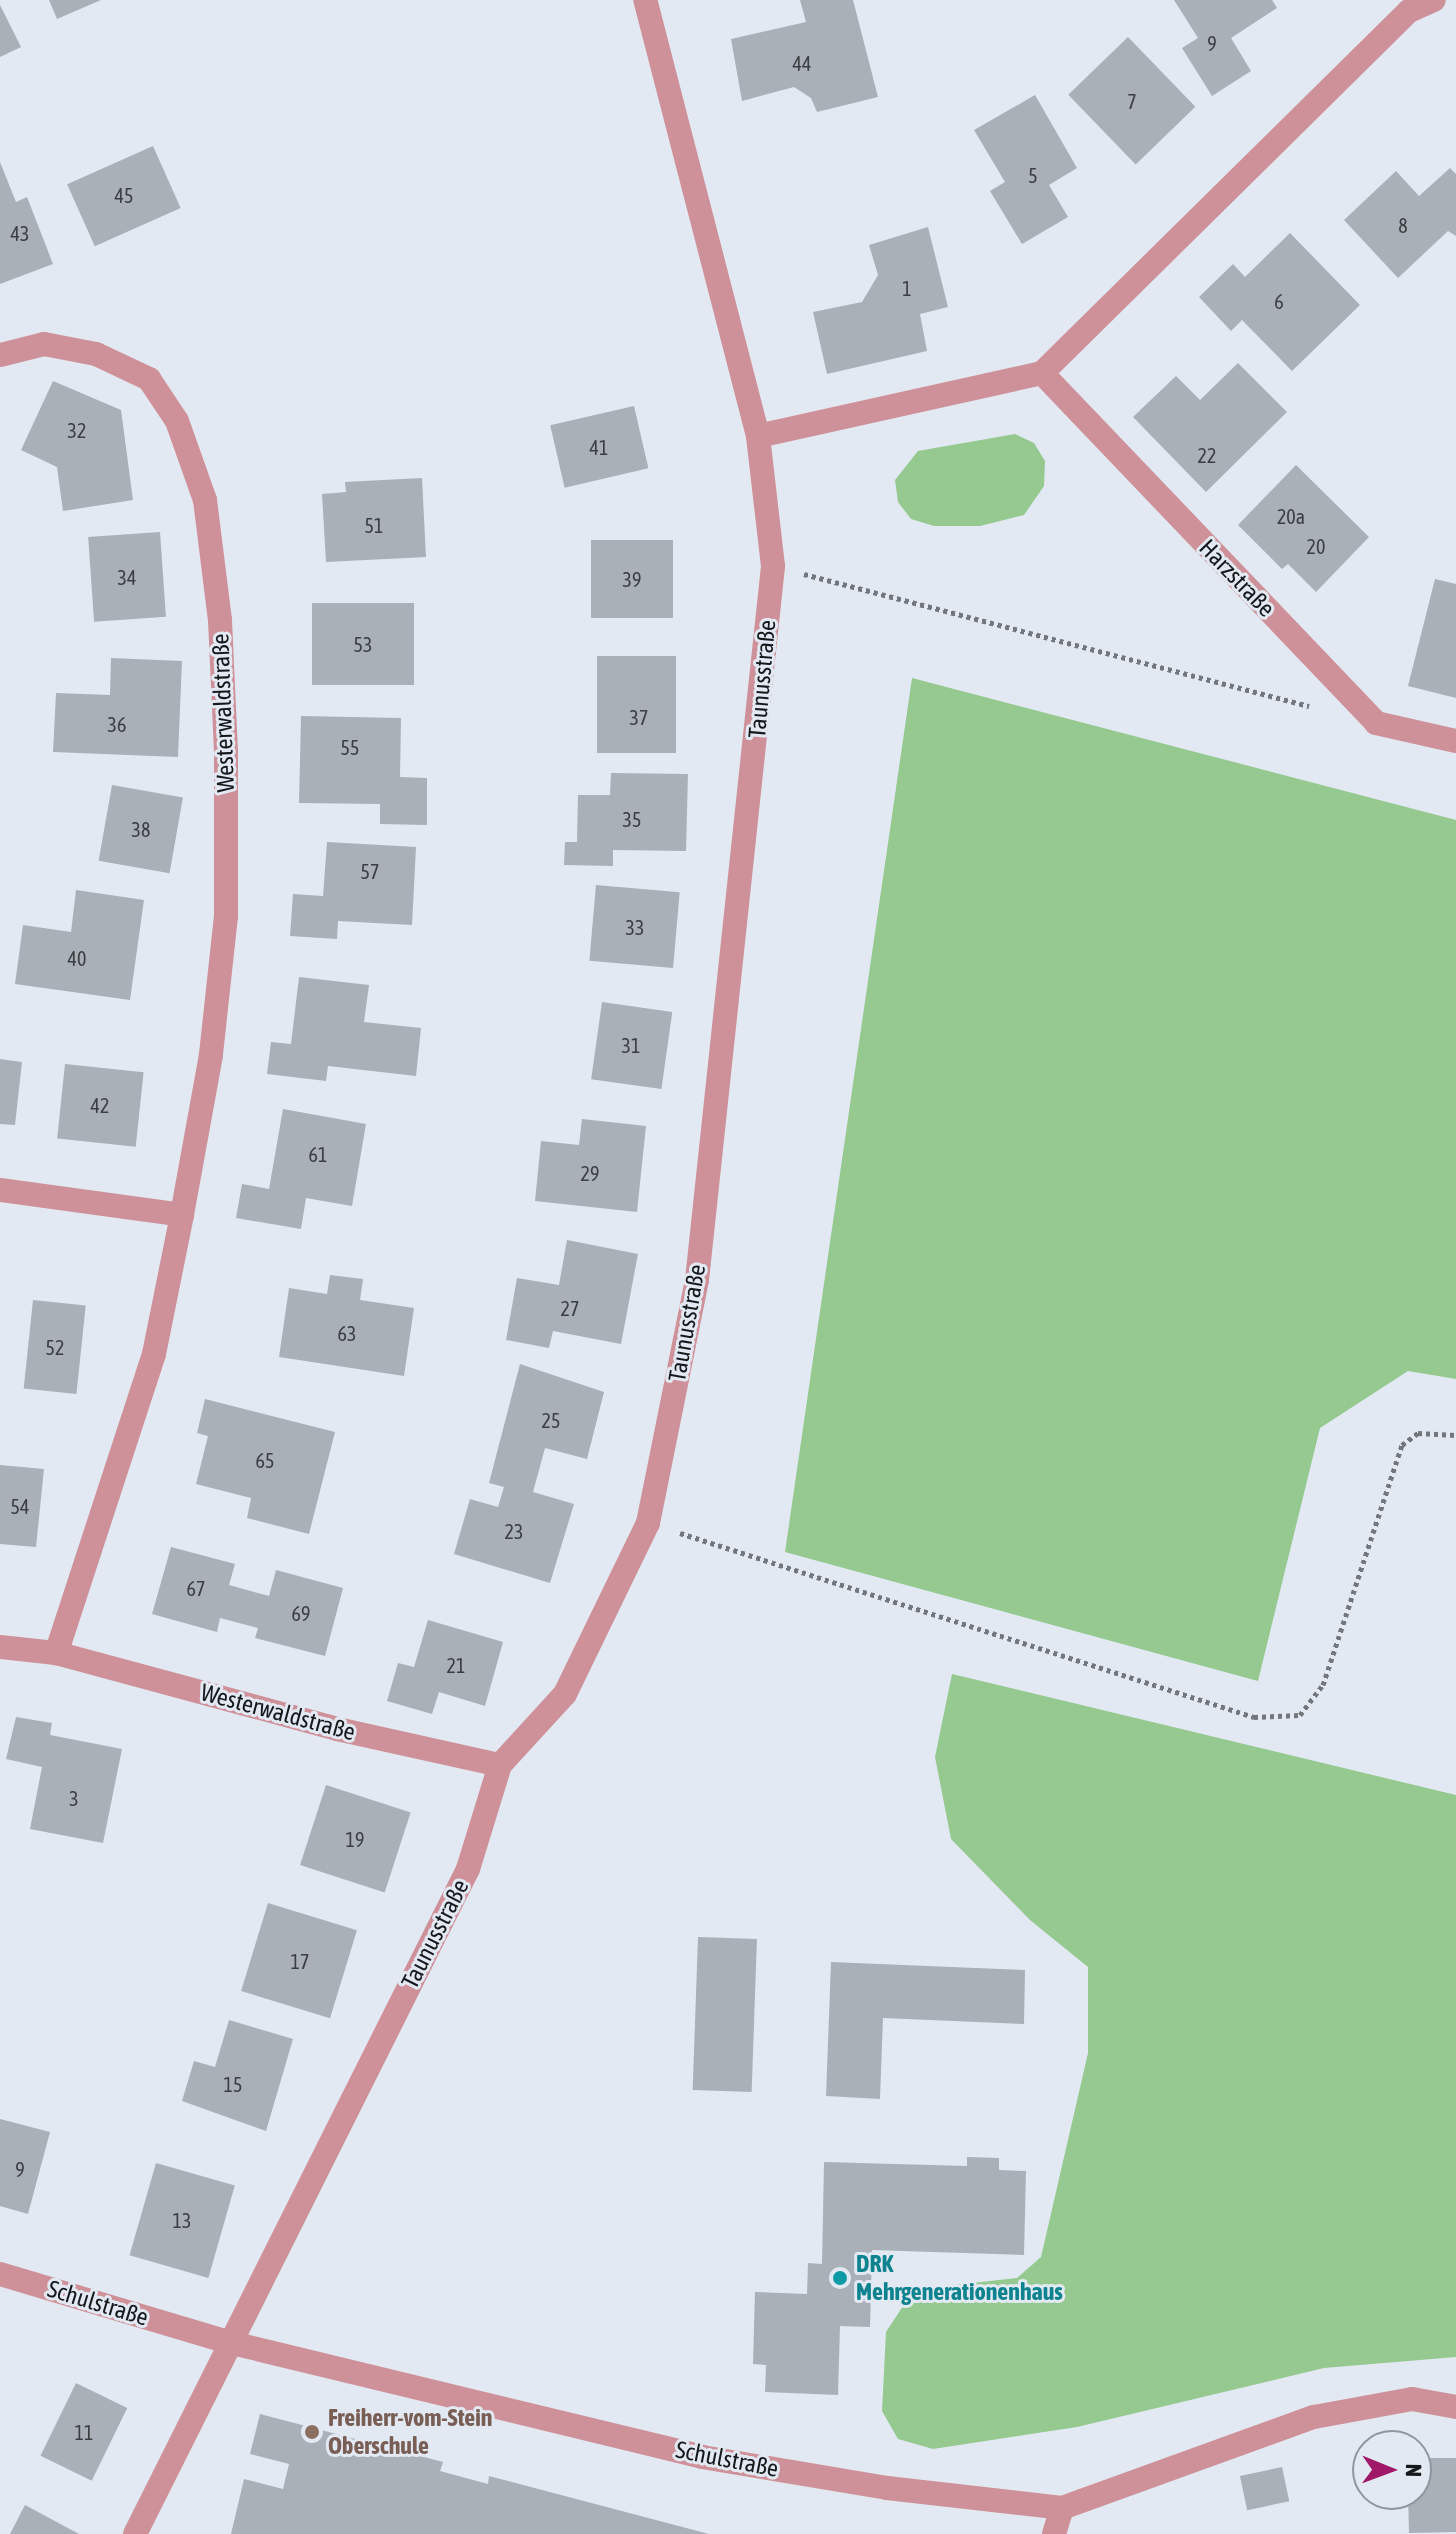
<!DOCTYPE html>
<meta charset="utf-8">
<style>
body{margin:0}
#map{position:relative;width:1456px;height:2534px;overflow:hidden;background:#e2e9f2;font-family:"Asap Condensed",sans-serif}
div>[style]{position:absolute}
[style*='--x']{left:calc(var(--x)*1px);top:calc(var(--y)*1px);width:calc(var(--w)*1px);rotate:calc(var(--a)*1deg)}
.green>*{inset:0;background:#95c990}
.building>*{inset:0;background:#a9b0b8;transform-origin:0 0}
.path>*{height:5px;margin-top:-2.5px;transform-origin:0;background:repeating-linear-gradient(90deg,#72777c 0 4px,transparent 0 8px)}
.minor>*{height:24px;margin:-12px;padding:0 12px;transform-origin:12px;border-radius:12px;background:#cf9199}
.dots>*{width:22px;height:22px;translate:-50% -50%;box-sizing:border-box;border:4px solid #e2e9f2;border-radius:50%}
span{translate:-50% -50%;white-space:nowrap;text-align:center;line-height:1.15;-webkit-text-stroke:6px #e2e9f2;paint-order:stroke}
.number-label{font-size:20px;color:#3b3f42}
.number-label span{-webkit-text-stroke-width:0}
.street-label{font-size:24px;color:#16191b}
.culture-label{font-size:24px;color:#0d838f;font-weight:700}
.left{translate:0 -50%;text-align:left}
.education-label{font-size:24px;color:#785e54;font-weight:700}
.north{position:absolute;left:1352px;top:2430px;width:80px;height:80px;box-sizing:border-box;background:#e2e9f2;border:2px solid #90969c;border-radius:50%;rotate:91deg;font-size:22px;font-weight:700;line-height:32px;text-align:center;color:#16191b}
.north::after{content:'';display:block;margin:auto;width:28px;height:36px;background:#a01968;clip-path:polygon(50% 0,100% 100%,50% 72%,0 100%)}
</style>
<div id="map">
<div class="green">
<i style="clip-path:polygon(1015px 434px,1034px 443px,1045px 461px,1044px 486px,1024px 515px,980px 526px,934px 526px,911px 519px,898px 502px,895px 480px,918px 451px)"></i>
<i style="clip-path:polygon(912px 678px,1456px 820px,1456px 1379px,1408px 1371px,1320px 1428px,1258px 1681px,785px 1552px)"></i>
<i style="clip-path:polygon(952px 1674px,1456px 1795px,1456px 2357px,1324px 2368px,1077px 2427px,933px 2449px,898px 2439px,882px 2411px,886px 2332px,905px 2303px,927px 2288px,1017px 2278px,1041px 2257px,1088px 2053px,1088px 1967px,1030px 1920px,951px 1839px,935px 1757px)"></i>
</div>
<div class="building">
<i style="clip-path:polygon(49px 0,101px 0,57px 19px)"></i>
<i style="clip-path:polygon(800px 0,853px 0,878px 97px,817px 112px,811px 98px,794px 87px,742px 101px,731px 39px,806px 22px)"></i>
<i style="clip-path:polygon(1174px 0,1272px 0,1277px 8px,1231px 38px,1251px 71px,1212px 96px,1182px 48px,1198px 38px)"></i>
<i style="clip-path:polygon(0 5px,21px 47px,0 57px)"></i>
<i style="left:1128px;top:37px;width:97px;height:83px;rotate:46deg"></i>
<i style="clip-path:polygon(1035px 95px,1077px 168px,1049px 185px,1068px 217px,1022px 244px,990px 191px,1005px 182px,974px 130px)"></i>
<i style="left:153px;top:146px;width:68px;height:94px;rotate:66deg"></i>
<i style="clip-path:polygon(0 162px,16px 202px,27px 197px,53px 264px,0 284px)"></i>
<i style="clip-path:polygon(1450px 168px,1456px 174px,1456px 236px,1448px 231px,1398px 278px,1344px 220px,1396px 171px,1419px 196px)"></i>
<i style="clip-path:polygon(928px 227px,948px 307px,920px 314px,927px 351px,827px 374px,813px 312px,862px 302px,878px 275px,869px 245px)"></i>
<i style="clip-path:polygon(1290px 233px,1360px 305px,1292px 371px,1242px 320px,1231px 331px,1199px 297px,1233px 264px,1245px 277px)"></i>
<i style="clip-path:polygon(1238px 363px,1287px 412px,1206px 492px,1133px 417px,1176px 376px,1200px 400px)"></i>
<i style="clip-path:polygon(53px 381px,121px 410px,133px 500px,63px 511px,57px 467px,21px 450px)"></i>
<i style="left:634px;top:406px;width:64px;height:86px;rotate:77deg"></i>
<i style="clip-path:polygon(1296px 465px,1369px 537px,1316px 592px,1288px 564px,1282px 569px,1238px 525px)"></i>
<i style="clip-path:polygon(422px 478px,426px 557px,326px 562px,322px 494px,346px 492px,345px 482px)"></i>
<i style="left:160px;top:532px;width:85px;height:72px;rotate:86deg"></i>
<i style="left:591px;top:540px;width:82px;height:78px"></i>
<i style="clip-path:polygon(1435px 579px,1456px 584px,1456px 698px,1408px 686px)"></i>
<i style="left:312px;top:603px;width:102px;height:82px"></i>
<i style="left:597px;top:656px;width:79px;height:97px"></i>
<i style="clip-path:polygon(111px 658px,182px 661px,178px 757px,53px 752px,56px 693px,110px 695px)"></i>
<i style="clip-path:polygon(301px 716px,401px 718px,400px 777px,427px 778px,427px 825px,380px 824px,380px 804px,299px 803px)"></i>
<i style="clip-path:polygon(611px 773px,688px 774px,686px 851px,613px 850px,613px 866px,564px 865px,565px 842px,577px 842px,578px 795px,610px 795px)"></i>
<i style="left:112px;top:785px;width:72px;height:77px;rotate:10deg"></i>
<i style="clip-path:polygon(327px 842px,416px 847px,412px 925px,338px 921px,337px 939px,290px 936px,293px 894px,323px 896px)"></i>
<i style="left:596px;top:885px;width:84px;height:76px;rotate:5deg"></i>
<i style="clip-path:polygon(76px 890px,144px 900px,130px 1000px,15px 984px,23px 925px,71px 932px)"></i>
<i style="clip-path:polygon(299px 977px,369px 985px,364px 1022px,421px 1028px,416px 1076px,328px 1066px,326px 1081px,267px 1074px,271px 1042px,291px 1044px)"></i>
<i style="left:602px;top:1002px;width:71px;height:78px;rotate:8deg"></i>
<i style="clip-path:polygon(0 1059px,22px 1062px,15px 1125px,0 1124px)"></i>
<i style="left:65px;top:1064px;width:79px;height:75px;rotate:6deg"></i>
<i style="clip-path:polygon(283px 1109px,366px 1124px,352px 1206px,306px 1198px,301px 1229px,236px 1218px,242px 1184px,269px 1189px)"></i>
<i style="clip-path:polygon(582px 1119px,646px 1126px,637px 1212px,535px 1201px,541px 1141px,579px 1145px)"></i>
<i style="clip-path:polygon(567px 1240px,638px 1254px,621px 1344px,553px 1331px,549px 1348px,506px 1340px,517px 1278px,559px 1285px)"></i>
<i style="clip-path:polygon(330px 1275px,363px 1279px,360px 1300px,414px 1308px,404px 1376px,279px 1357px,289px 1288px,327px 1294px)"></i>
<i style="left:33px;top:1300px;width:53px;height:89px;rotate:6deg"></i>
<i style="clip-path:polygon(520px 1364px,604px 1392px,587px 1459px,545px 1448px,533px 1492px,574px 1504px,550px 1583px,454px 1554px,470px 1499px,498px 1507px,504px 1487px,489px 1483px)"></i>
<i style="clip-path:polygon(205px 1399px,335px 1432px,309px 1534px,247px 1518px,251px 1498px,196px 1484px,208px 1436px,197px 1433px)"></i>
<i style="clip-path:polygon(0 1465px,44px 1469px,36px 1547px,0 1544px)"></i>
<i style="clip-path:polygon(171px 1547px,235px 1564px,229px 1585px,269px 1596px,276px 1570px,343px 1588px,325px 1656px,255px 1638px,258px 1628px,220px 1618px,217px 1632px,152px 1614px)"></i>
<i style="clip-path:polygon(428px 1620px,503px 1642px,485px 1706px,439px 1692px,432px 1714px,387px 1701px,398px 1663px,414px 1667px)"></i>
<i style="clip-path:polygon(16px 1717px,52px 1723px,50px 1735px,122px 1749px,103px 1843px,30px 1829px,42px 1767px,6px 1759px)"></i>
<i style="left:326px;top:1785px;width:89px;height:84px;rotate:18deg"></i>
<i style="left:268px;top:1903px;width:93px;height:92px;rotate:17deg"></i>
<i style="left:698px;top:1937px;width:59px;height:153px;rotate:2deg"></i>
<i style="clip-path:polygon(831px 1962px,1025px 1970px,1024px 2024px,883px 2018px,880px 2099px,826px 2096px)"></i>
<i style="clip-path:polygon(229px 2020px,293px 2039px,266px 2131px,182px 2101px,194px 2061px,215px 2067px)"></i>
<i style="clip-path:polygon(0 2119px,50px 2132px,28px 2214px,0 2206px)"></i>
<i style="clip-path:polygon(967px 2157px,999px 2158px,999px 2170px,1026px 2171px,1024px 2255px,872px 2250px,870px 2327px,840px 2326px,838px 2395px,765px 2392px,766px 2365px,753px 2364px,755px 2292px,807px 2294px,808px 2263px,822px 2264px,824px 2162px,967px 2166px)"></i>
<i style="left:156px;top:2163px;width:82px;height:96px;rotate:16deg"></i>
<i style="left:76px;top:2383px;width:57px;height:81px;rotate:26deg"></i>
<i style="clip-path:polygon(260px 2414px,443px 2462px,440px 2471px,488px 2484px,489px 2476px,709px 2534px,231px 2534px,244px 2479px,283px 2489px,289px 2464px,250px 2454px)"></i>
<i style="clip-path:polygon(1416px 2458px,1456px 2458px,1456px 2532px,1409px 2533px,1408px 2494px,1416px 2494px)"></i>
<i style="left:1282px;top:2467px;width:35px;height:43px;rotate:78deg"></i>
<i style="clip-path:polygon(25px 2505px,79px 2534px,10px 2534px)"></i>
</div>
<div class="path">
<i style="--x:804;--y:574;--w:522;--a:14.65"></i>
<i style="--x:680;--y:1533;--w:603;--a:17.77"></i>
<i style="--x:1254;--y:1717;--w:46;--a:-2.5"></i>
<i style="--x:1300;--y:1715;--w:38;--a:-53"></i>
<i style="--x:1323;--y:1685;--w:253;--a:-71.8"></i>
<i style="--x:1402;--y:1445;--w:20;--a:-37"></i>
<i style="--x:1418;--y:1433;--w:38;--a:3"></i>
</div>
<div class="minor">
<i style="--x:0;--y:355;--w:45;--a:-14"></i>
<i style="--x:44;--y:344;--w:53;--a:10.9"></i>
<i style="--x:96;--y:354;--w:59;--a:25.3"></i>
<i style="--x:149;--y:379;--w:50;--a:56.3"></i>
<i style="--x:177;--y:421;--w:84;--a:70.5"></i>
<i style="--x:205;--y:500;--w:121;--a:82.9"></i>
<i style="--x:220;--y:620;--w:132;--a:87.4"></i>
<i style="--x:226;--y:752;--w:164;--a:90"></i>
<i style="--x:226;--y:916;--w:140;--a:96.2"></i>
<i style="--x:211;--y:1055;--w:163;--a:100.3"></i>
<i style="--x:182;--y:1215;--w:142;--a:101.4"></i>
<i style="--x:154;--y:1354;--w:315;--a:108.1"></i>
<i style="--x:1042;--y:373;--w:484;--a:46.3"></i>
<i style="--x:1376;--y:723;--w:82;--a:12.7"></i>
<i style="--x:758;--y:436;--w:291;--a:-12.5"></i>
<i style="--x:1042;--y:373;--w:515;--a:-44.61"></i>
<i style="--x:1409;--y:11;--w:27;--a:-24"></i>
<i style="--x:0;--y:1190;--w:184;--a:7.8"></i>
<i style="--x:0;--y:1647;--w:56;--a:6.1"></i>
<i style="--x:56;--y:1653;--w:291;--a:15.1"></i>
<i style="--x:337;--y:1729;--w:167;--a:12.5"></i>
<i style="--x:0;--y:2274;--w:238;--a:16.6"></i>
<i style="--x:228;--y:2342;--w:488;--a:13.6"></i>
<i style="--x:702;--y:2457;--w:188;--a:9.5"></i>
<i style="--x:887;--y:2488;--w:176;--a:6.5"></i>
<i style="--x:1062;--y:2508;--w:268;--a:-19.9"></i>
<i style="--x:1314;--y:2417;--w:100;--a:-10.4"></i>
<i style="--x:1412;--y:2399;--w:45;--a:10.3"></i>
<i style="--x:135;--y:2534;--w:744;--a:-63.4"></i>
<i style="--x:468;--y:1869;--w:109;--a:-72.9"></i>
<i style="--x:500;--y:1765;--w:96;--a:-47.5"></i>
<i style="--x:565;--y:1694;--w:190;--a:-64.1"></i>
<i style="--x:648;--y:1523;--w:248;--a:-78.6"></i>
<i style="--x:697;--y:1280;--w:718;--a:-83.92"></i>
<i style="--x:773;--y:566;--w:131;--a:-96.6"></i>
<i style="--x:758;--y:436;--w:450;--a:-104.5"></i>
<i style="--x:1054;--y:2534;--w:27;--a:-73"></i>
</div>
<div class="dots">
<i style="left:840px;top:2278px;background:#0f9aa8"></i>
<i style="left:312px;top:2432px;background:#8d6e63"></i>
</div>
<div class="number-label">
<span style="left:1212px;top:43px">9</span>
<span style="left:802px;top:63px">44</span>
<span style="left:1132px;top:101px">7</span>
<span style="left:1033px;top:175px">5</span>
<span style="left:124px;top:195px">45</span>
<span style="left:1403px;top:225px">8</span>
<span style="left:20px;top:233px">43</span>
<span style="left:907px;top:288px">1</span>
<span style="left:1279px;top:301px">6</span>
<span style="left:77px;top:430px">32</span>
<span style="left:599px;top:447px">41</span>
<span style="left:1207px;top:455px">22</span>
<span style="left:1291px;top:516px">20a</span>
<span style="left:374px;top:525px">51</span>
<span style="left:1316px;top:546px">20</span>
<span style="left:127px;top:577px">34</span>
<span style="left:632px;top:579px">39</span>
<span style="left:363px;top:644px">53</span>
<span style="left:639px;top:717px">37</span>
<span style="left:117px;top:724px">36</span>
<span style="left:350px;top:747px">55</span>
<span style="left:632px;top:819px">35</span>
<span style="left:141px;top:829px">38</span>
<span style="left:370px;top:871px">57</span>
<span style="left:635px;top:927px">33</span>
<span style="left:77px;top:958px">40</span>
<span style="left:631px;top:1045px">31</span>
<span style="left:100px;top:1105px">42</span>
<span style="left:318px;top:1154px">61</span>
<span style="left:590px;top:1173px">29</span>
<span style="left:570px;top:1308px">27</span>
<span style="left:347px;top:1333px">63</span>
<span style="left:55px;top:1347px">52</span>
<span style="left:551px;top:1420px">25</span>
<span style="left:265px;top:1460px">65</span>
<span style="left:20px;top:1506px">54</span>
<span style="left:514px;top:1531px">23</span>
<span style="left:196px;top:1588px">67</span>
<span style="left:301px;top:1613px">69</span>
<span style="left:456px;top:1665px">21</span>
<span style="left:74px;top:1798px">3</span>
<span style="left:355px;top:1839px">19</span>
<span style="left:300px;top:1961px">17</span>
<span style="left:233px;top:2084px">15</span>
<span style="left:20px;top:2169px">9</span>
<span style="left:182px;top:2220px">13</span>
<span style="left:84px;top:2432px">11</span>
</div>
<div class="street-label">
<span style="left:1237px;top:578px;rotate:46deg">Harzstraße</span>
<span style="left:762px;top:679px;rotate:-85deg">Taunusstraße</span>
<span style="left:223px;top:713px;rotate:-92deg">Westerwaldstraße</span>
<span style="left:687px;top:1323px;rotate:-80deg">Taunusstraße</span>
<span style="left:278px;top:1712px;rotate:15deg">Westerwaldstraße</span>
<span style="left:435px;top:1934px;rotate:-63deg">Taunusstraße</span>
<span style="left:98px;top:2303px;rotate:17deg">Schulstraße</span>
<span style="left:727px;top:2459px;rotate:11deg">Schulstraße</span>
</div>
<div class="culture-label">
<span class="left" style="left:856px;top:2278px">DRK<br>Mehrgenerationenhaus</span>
</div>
<div class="education-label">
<span class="left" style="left:328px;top:2432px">Freiherr-vom-Stein<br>Oberschule</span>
</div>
<div class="north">N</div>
</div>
